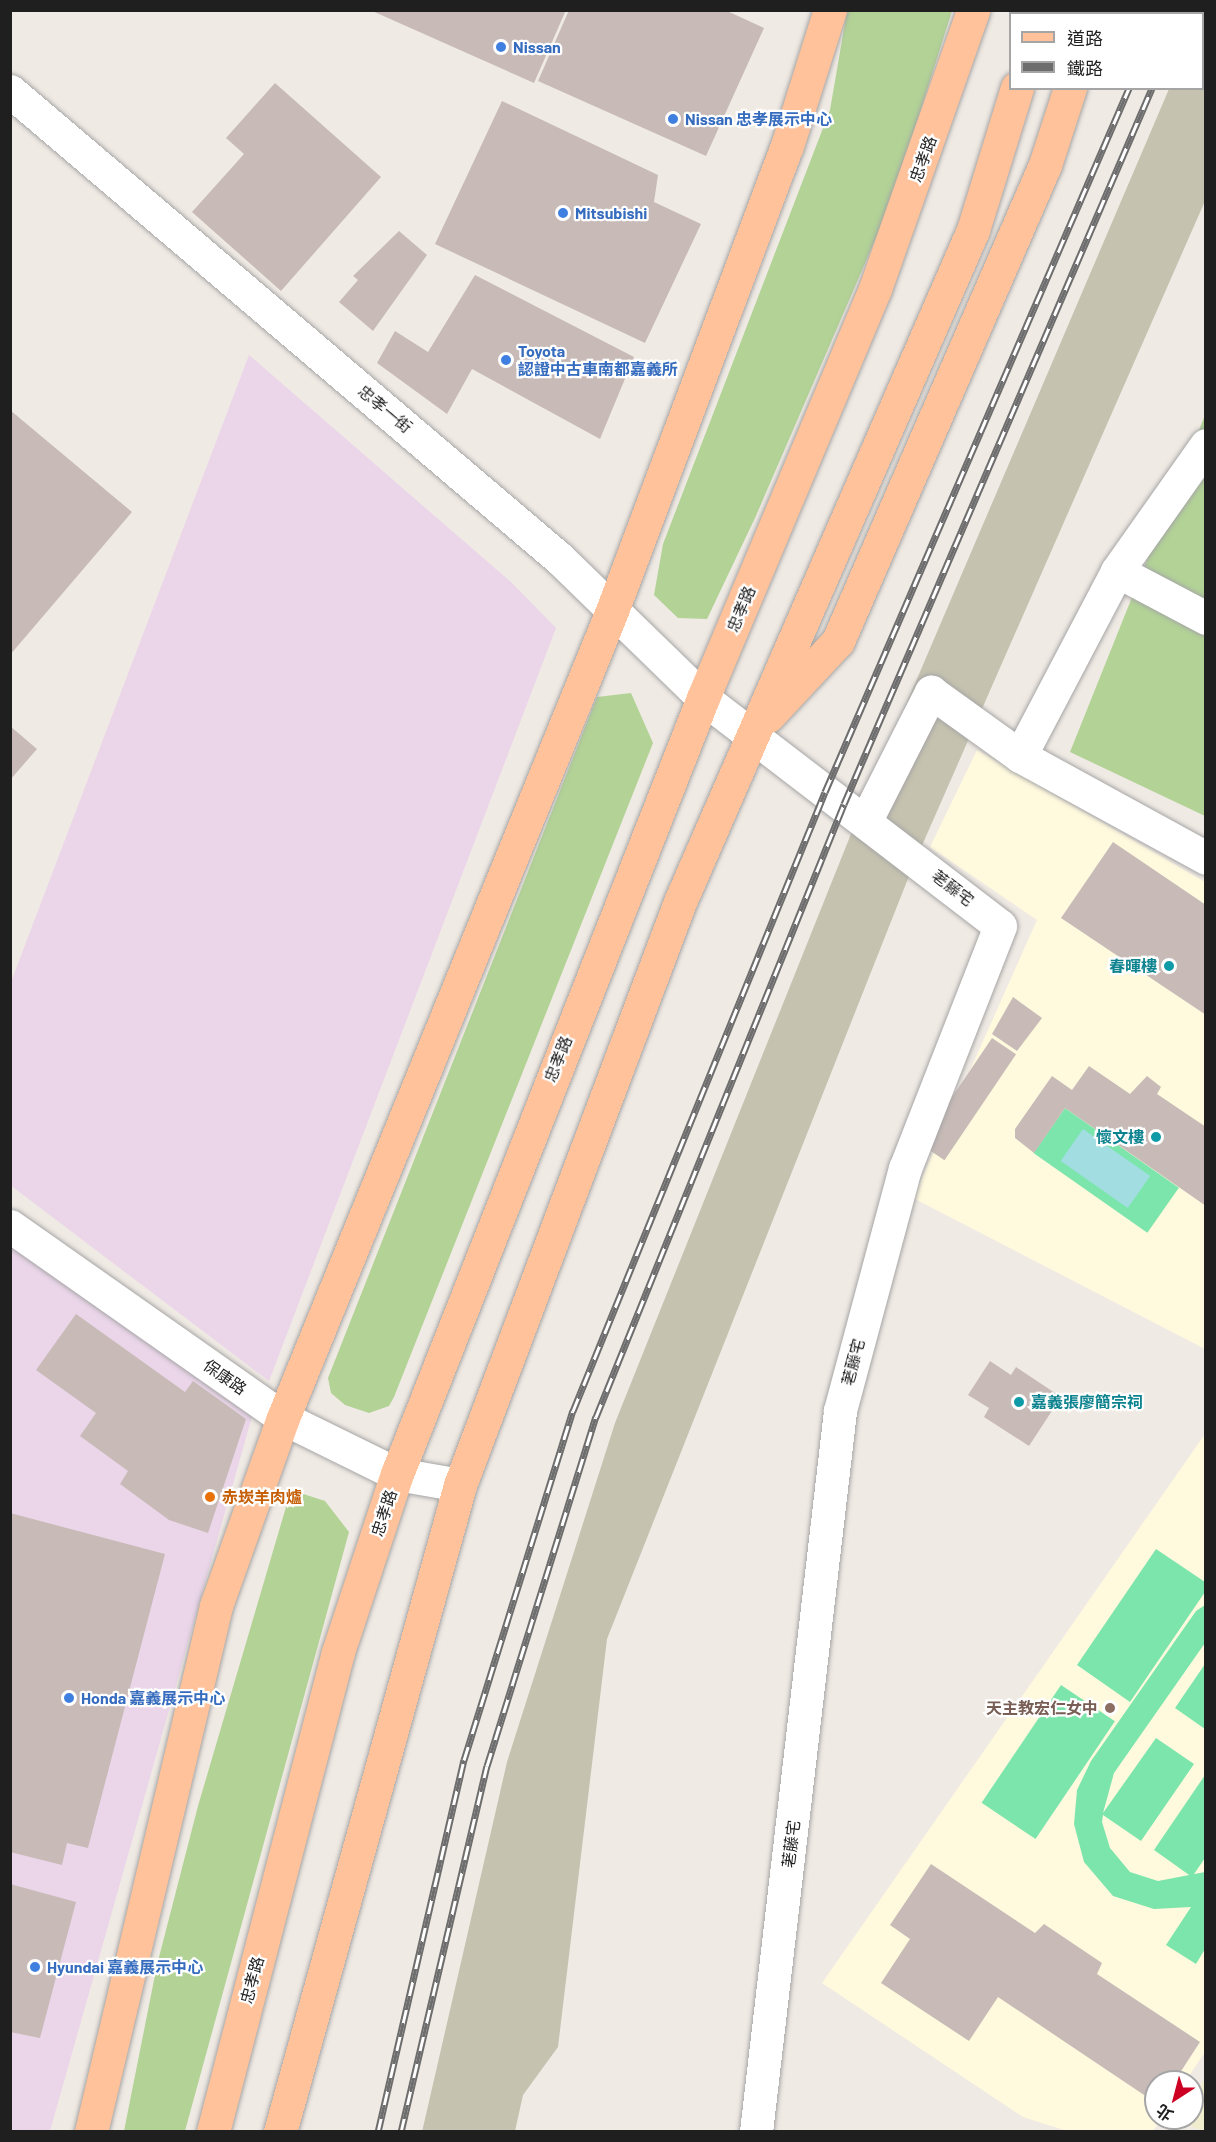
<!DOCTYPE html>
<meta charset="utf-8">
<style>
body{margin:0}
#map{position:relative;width:1216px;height:2142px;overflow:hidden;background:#f0eae4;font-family:Barlow,"Noto Sans TC",sans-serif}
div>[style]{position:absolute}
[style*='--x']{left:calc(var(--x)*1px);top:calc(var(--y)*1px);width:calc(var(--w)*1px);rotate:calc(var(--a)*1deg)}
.industrial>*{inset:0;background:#ead5e9}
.education>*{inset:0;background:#fff9de}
.construction>*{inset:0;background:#c5c2af}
.farmland>*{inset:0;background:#f0edce}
.forest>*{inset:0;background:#b2d296}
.pitch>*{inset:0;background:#7ce5ab;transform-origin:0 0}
.water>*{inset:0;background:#a1dde1;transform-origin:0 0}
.building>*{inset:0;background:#c8bbb7;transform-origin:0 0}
.roads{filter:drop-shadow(0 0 2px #a6a6a6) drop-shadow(0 0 2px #a6a6a6)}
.minor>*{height:33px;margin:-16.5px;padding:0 16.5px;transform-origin:16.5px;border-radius:16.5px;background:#fff}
.major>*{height:33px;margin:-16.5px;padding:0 16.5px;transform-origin:16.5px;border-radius:16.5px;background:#ffc29a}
.rail>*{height:7px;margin-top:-3.5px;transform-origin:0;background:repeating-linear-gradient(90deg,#fff 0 14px,#6d6d6d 0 28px);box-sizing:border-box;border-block:2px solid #6d6d6d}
.dots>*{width:16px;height:16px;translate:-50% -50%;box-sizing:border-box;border:3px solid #fff;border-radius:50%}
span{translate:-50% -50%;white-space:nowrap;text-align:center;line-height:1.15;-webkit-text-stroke:4.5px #fff;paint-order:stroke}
.shop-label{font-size:16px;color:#366cbe;font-weight:700}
.left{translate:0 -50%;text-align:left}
.street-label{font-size:16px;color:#1f1f1f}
.culture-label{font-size:16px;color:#0d838f;font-weight:700}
.right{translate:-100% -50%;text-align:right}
.food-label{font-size:16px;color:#c56008;font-weight:700}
.education-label{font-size:16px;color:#785e54;font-weight:700}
.frame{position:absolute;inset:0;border:12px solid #1f1f1f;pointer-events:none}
.legend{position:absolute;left:1009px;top:12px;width:195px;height:78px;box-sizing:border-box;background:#fff;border:2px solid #a5a5a5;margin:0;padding:8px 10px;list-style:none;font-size:18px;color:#1f1f1f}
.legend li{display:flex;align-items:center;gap:12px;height:30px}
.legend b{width:30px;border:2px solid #a5a5a5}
.north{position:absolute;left:1144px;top:2070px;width:60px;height:60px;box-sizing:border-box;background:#fff;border:2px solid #a5a5a5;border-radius:50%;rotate:216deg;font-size:16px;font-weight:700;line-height:24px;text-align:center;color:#1f1f1f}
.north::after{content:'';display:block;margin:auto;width:21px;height:27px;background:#cd0023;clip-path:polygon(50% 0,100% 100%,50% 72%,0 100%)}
</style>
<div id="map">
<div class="industrial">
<i style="clip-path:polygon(249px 355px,512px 583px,556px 628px,269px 1381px,10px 1185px,11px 982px)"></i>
<i style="clip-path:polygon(11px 1234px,255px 1406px,50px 2131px,11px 2131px)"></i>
</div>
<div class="education">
<i style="clip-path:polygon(977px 750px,1205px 882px,1205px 1349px,913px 1198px,1037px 920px,930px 847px)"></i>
<i style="clip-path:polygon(1205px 1434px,1205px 2052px,1185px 2082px,1156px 2082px,1156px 2118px,1162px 2118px,1153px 2131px,1067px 2131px,1023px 2117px,822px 1983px)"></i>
</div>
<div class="construction">
<i style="clip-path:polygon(1205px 11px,1205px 201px,913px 866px,607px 1639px,558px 2047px,523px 2095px,515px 2131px,422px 2132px,507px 1762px,615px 1423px,855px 824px,1169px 89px,1202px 88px)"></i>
</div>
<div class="farmland">
<i style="clip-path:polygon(1205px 2079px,1206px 2131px,1205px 2132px,1178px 2121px,1192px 2118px,1192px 2099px)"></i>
</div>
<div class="forest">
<i style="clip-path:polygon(847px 11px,952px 11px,892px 201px,755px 518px,707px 619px,678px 618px,654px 595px,663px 544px,830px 110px)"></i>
<i style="clip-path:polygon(1205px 415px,1205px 816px,1070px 752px)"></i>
<i style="clip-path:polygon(631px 693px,653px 743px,394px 1397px,389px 1406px,369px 1413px,345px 1405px,331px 1393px,328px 1378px,597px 697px)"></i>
<i style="clip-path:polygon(291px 1490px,325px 1501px,349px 1532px,185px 2131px,124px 2131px,157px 1965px,198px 1806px)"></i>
</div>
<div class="pitch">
<i style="left:1065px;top:1108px;width:139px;height:55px;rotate:35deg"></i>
<i style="clip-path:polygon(1156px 1549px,1205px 1582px,1205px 1592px,1130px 1702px,1077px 1665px)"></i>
<i style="clip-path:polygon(1205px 1605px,1205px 1643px,1114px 1773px,1103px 1813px,1156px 1738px,1194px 1764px,1141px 1841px,1103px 1815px,1102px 1822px,1110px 1848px,1130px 1872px,1158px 1881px,1205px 1872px,1205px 1949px,1196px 1964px,1166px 1945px,1191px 1907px,1154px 1909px,1113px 1896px,1084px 1862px,1074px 1824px,1077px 1790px,1091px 1761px,1196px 1611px)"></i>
<i style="clip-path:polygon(1205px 1664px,1205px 1729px,1175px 1708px)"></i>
<i style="left:1061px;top:1685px;width:65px;height:142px;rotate:34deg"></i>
<i style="clip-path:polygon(1205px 1775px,1205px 1858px,1192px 1877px,1154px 1850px)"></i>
</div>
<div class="water">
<i style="left:1083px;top:1129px;width:82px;height:39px;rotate:35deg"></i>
</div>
<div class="building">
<i style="clip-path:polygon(370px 10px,566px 10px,534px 83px)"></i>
<i style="clip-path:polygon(569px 10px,725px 10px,764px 28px,706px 156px,538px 81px)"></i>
<i style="clip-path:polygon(275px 83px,381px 177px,281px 291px,192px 212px,244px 154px,226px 138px)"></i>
<i style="clip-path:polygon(502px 101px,658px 175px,654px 202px,701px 224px,645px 343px,435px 244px)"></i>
<i style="clip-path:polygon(399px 231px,427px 255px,373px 331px,339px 302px,358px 280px,353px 276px)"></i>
<i style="clip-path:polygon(475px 275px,634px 357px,600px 439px,472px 369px,447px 414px,377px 363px,395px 331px,428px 352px)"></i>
<i style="clip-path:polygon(10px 410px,132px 512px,10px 655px)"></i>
<i style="clip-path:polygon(10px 726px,37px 749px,10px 780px)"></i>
<i style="clip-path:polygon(1113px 842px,1206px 905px,1206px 1015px,1061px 918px)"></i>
<i style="clip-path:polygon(1013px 997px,1042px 1018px,1017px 1051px,992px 1034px)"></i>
<i style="left:992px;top:1038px;width:29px;height:128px;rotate:34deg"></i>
<i style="clip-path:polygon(1089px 1066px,1130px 1094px,1147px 1076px,1161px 1087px,1157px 1094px,1206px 1127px,1206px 1206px,1065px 1108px,1034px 1153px,1015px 1138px,1015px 1129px,1052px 1076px,1072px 1090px)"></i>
<i style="clip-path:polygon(76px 1314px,185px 1392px,193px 1381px,246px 1419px,208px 1533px,169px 1520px,120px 1484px,128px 1471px,80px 1436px,96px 1413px,36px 1370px)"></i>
<i style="clip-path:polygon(990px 1361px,1011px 1375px,1016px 1367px,1061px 1397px,1029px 1446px,984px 1417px,989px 1408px,968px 1395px)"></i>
<i style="clip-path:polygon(10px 1513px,165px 1554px,88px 1848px,67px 1843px,62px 1865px,10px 1852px)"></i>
<i style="clip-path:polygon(931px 1864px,1035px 1933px,1044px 1924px,1102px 1963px,1097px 1974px,1200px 2042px,1174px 2082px,1156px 2082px,1156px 2103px,998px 1997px,969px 2041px,881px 1983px,910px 1939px,890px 1925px)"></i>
<i style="clip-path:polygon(10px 1884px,76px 1902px,40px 2038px,10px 2032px)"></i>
</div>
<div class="roads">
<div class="minor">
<i style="--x:10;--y:91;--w:721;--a:40.39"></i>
<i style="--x:559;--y:558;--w:201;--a:44.2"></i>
<i style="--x:703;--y:698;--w:374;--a:37.5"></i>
<i style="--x:1000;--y:926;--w:260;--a:111.4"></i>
<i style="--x:905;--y:1168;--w:252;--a:105"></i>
<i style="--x:840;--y:1411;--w:726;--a:96.65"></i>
<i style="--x:1117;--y:571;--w:101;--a:27.8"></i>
<i style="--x:1020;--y:756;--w:209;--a:-62.3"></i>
<i style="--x:1117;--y:571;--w:154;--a:-54.8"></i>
<i style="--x:866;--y:820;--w:144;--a:-63.1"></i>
<i style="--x:931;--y:692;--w:110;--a:35.7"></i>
<i style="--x:1020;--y:756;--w:212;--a:28.7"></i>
<i style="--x:10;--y:1226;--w:334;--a:35.1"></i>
<i style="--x:283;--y:1418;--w:127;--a:26.2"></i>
<i style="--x:397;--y:1474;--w:64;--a:9.9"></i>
</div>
<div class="major">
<i style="--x:1039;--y:14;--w:4;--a:-76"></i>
<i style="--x:1098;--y:14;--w:4;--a:-76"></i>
<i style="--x:768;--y:716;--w:103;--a:-47"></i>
<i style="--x:838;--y:641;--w:519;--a:-66.5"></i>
<i style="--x:1045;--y:165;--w:81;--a:-72"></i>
<i style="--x:91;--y:2132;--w:541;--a:-76.63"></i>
<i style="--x:216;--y:1606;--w:200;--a:-70.4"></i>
<i style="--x:283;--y:1418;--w:871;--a:-67.82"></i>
<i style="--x:612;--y:611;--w:497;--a:-69.4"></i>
<i style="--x:787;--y:146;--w:143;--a:-72.5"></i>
<i style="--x:213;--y:2132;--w:496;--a:-75.4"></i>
<i style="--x:338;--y:1652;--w:188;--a:-71.7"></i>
<i style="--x:397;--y:1474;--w:834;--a:-68.48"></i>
<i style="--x:703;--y:698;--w:444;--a:-67.2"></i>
<i style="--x:875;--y:289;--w:296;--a:-70.6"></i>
<i style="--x:280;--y:2132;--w:672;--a:-74.45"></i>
<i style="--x:460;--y:1485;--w:623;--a:-69.33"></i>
<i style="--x:680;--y:902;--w:733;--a:-66.44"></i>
<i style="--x:973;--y:230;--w:149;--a:-72.8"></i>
</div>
</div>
<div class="rail">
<i style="--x:1162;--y:14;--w:4;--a:-76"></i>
<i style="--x:1185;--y:14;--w:4;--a:-76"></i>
<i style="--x:378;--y:2132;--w:382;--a:-77"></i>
<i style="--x:464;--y:1760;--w:366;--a:-72.7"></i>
<i style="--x:573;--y:1411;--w:668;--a:-67.85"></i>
<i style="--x:825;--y:792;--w:767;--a:-66.64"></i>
<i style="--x:401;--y:2132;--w:376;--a:-76.8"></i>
<i style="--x:487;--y:1766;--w:366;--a:-72.7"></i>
<i style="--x:596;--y:1417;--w:661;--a:-67.97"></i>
<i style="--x:844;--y:804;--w:779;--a:-66.72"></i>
</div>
<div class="dots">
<i style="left:501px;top:47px;background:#3f7fe0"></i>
<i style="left:673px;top:119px;background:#3f7fe0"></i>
<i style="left:563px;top:213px;background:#3f7fe0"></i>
<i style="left:506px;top:360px;background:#3f7fe0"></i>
<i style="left:1169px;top:966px;background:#0f9aa8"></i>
<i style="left:1156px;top:1137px;background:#0f9aa8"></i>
<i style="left:1019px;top:1402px;background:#0f9aa8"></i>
<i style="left:210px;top:1497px;background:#e8710a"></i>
<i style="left:69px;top:1698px;background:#3f7fe0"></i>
<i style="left:1110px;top:1708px;background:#8d6e63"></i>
<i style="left:35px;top:1967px;background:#3f7fe0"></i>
</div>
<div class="shop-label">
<span class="left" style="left:513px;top:47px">Nissan</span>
<span class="left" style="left:685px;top:119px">Nissan 忠孝展示中心</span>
<span class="left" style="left:575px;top:213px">Mitsubishi</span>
<span class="left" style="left:518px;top:360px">Toyota<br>認證中古車南都嘉義所</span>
<span class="left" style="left:81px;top:1698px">Honda 嘉義展示中心</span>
<span class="left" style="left:47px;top:1967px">Hyundai 嘉義展示中心</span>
</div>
<div class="street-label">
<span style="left:923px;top:159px;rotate:-70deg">忠孝路</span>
<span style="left:385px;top:409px;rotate:40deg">忠孝一街</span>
<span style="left:741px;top:609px;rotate:-67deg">忠孝路</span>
<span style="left:953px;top:888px;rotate:38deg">荖藤宅</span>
<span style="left:558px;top:1059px;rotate:-68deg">忠孝路</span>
<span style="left:853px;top:1362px;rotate:-75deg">荖藤宅</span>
<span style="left:225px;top:1377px;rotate:35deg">保康路</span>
<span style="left:384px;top:1513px;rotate:-72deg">忠孝路</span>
<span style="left:791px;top:1844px;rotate:-83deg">荖藤宅</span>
<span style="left:252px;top:1980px;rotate:-75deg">忠孝路</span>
</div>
<div class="culture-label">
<span class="right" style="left:1157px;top:966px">春暉樓</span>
<span class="right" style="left:1144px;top:1137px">懷文樓</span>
<span class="left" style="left:1031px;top:1402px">嘉義張廖簡宗祠</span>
</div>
<div class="food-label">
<span class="left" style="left:222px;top:1497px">赤崁羊肉爐</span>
</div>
<div class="education-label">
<span class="right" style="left:1098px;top:1708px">天主教宏仁女中</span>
</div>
<div class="frame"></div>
<ul class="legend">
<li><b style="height:8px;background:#ffc29a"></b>道路</li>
<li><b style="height:8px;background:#6d6d6d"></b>鐵路</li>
</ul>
<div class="north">北</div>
</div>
